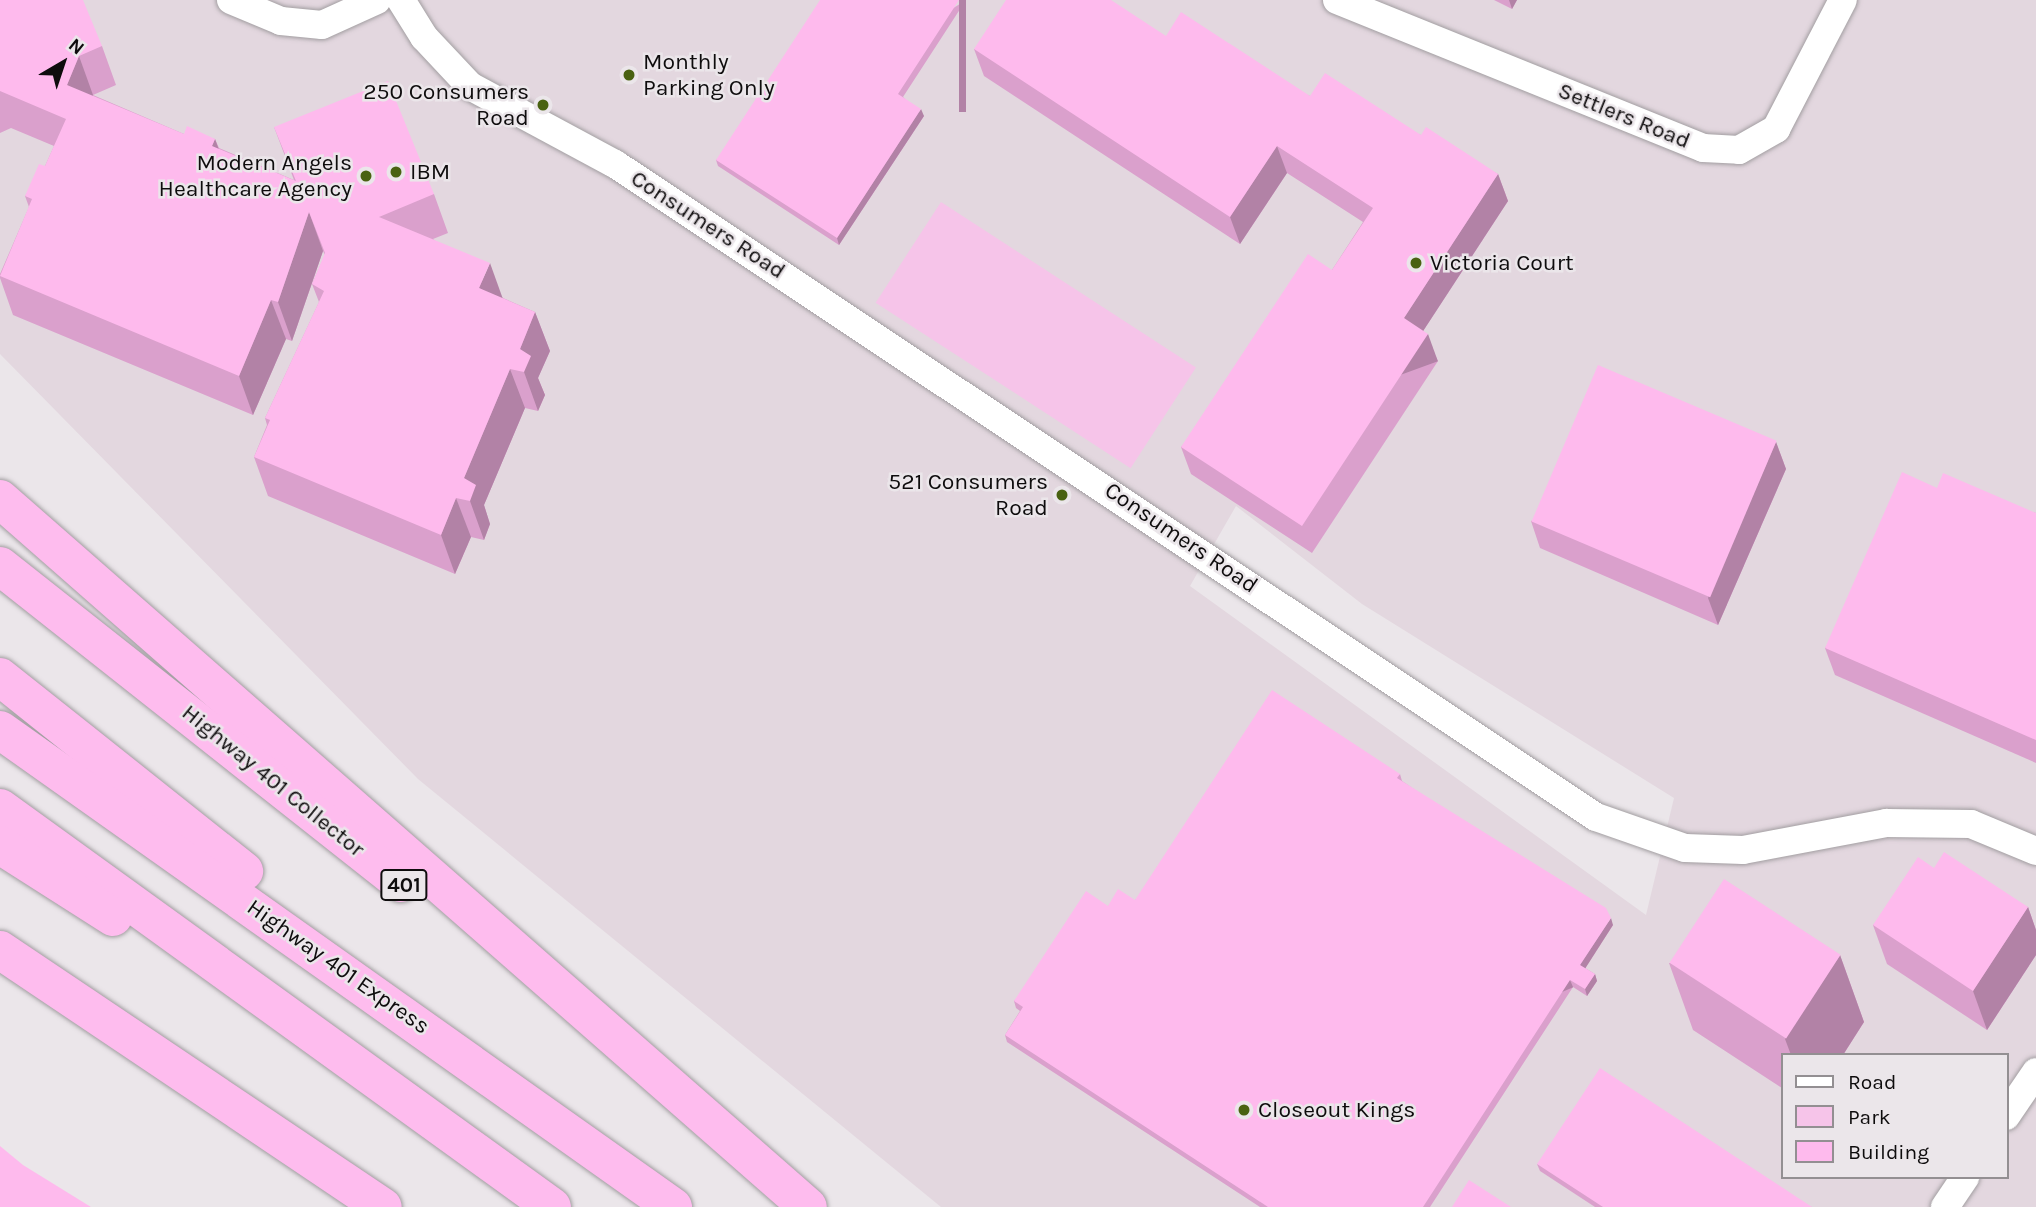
<!DOCTYPE html>
<style>
body{margin:0}
#map{position:relative;width:2036px;height:1207px;overflow:hidden;background:#ebe6ea;font-family:Karla,sans-serif}
div>[style]{position:absolute}
[style*='--x']{left:calc(var(--x)*1px);top:calc(var(--y)*1px);width:calc(var(--w)*1px);rotate:calc(var(--a)*1deg)}
.built>*{inset:0;background:#e3d7df}
.green>*{inset:0;background:#f6c4e9;transform-origin:0 0}
.roads{filter:drop-shadow(0 0 2px #a29ea1) drop-shadow(0 0 2px #a29ea1)}
.minor>*{height:28px;margin:-14px;padding:0 14px;transform-origin:14px;border-radius:14px;background:#fff}
.highway>*{height:38px;margin:-19px;padding:0 19px;transform-origin:19px;border-radius:19px;background:#febcee}
.wall>*{inset:0;background:#daa0cc}
.shaded-wall>*{inset:0;background:#b282a6;transform-origin:0 0}
.building>*{inset:0;background:#febaed;transform-origin:0 0}
.dots>*{width:19px;height:19px;translate:-50% -50%;box-sizing:border-box;border:4px solid #ebe6ea;border-radius:50%}
span{translate:-50% -50%;white-space:nowrap;text-align:center;line-height:1.15;-webkit-text-stroke:5px #ebe6ea;paint-order:stroke}
.shield-label span{padding:2px 5px;background:#ebe6ea;border:2px solid;border-radius:5px;-webkit-text-stroke-width:0}
.shield-label{font-size:21px;color:#0e0c0d;font-weight:700}
.poi-label{font-size:23px;color:#0e0c0d}
.left{translate:0 -50%;text-align:left}
.right{translate:-100% -50%;text-align:right}
.street-label{font-size:23px;color:#0e0c0d}
.legend{position:absolute;left:1781px;top:1053px;width:228px;height:126px;box-sizing:border-box;background:#ebe6ea;border:2px solid #938f92;margin:0;padding:9px 12px;list-style:none;font-size:21px;color:#0e0c0d}
.legend li{display:flex;align-items:center;gap:14px;height:35px}
.legend b{width:35px;border:2px solid #938f92}
.north{position:absolute;left:28px;top:28px;width:70px;height:70px;-webkit-text-stroke:5px #ebe6ea;paint-order:stroke;rotate:39deg;font-size:19px;font-weight:700;line-height:28px;text-align:center;color:#0e0c0d}
.north::after{content:'';display:block;margin:auto;width:24px;height:32px;background:#0e0c0d;clip-path:polygon(50% 0,100% 100%,50% 72%,0 100%)}
</style>
<div id="map">
<div class="built">
<i style="clip-path:polygon(evenodd,0 0,2036px 0,2036px 1207px,941px 1207px,418px 779px,0 354px,0 0,1236px 506px,1362px 604px,1674px 798px,1646px 915px,1190px 586px,1236px 506px,0 0,1782px 1055px,2006px 1055px,2006px 1177px,1782px 1177px,1782px 1055px)"></i>
</div>
<div class="green">
<i style="left:941px;top:202px;width:304px;height:120px;rotate:33deg"></i>
</div>
<div class="roads">
<div class="minor">
<i style="--x:231;--y:0;--w:54;--a:22.8"></i>
<i style="--x:281;--y:21;--w:41;--a:5.6"></i>
<i style="--x:322;--y:25;--w:60;--a:-24.4"></i>
<i style="--x:401;--y:0;--w:44;--a:58.1"></i>
<i style="--x:424;--y:37;--w:67;--a:46.8"></i>
<i style="--x:470;--y:86;--w:165;--a:28.3"></i>
<i style="--x:615;--y:164;--w:1178;--a:33.65"></i>
<i style="--x:1596;--y:817;--w:94;--a:19.2"></i>
<i style="--x:1685;--y:848;--w:58;--a:2"></i>
<i style="--x:1743;--y:850;--w:146;--a:-10.7"></i>
<i style="--x:1886;--y:823;--w:85;--a:0.7"></i>
<i style="--x:1971;--y:824;--w:70;--a:22.6"></i>
<i style="--x:1337;--y:0;--w:395;--a:22"></i>
<i style="--x:1703;--y:148;--w:36;--a:3"></i>
<i style="--x:1739;--y:150;--w:43;--a:-29.6"></i>
<i style="--x:1776;--y:129;--w:145;--a:-62.6"></i>
<i style="--x:2006;--y:1116;--w:53;--a:-55.7"></i>
<i style="--x:1945;--y:1207;--w:36;--a:-56"></i>
</div>
<div class="highway">
<i style="--x:0;--y:499;--w:1074;--a:41.23"></i>
<i style="--x:0;--y:566;--w:511;--a:38.33"></i>
<i style="--x:0;--y:677;--w:312;--a:38.5"></i>
<i style="--x:0;--y:730;--w:825;--a:35.33"></i>
<i style="--x:0;--y:808;--w:681;--a:35.86"></i>
<i style="--x:0;--y:845;--w:134;--a:32.5"></i>
<i style="--x:0;--y:950;--w:461;--a:33.9"></i>
</div>
</div>
<div class="wall">
<i style="clip-path:polygon(0 0,102px 46px,116px 85px,93px 95px,184px 134px,215px 139px,219px 148px,294px 180px,274px 127px,434px 194px,448px 233px,433px 239px,503px 298px,535px 312px,550px 351px,538px 378px,545px 395px,538px 411px,525px 408px,484px 505px,490px 524px,484px 540px,471px 537px,455px 574px,268px 496px,254px 457px,267px 425px,265px 418px,319px 302px,312px 284px,325px 255px,323px 251px,292px 341px,286px 339px,253px 415px,13px 315px,0 278px,0 274px,29px 207px,25px 196px,45px 166px,54px 146px,11px 128px,0 133px)"></i>
<i style="clip-path:polygon(966px 0,903px 97px,924px 116px,839px 245px,718px 166px,716px 160px)"></i>
<i style="clip-path:polygon(1494px 0,1517px 0,1512px 9px)"></i>
<i style="clip-path:polygon(1166px 36px,1310px 96px,1421px 135px,1498px 174px,1508px 201px,1423px 331px,1438px 361px,1312px 553px,1191px 474px,1181px 447px,1332px 270px,1363px 222px,1287px 173px,1240px 244px,984px 76px,974px 49px)"></i>
<i style="clip-path:polygon(1776px 442px,1786px 469px,1718px 625px,1540px 548px,1531px 521px)"></i>
<i style="clip-path:polygon(1937px 488px,2036px 513px,2036px 763px,1835px 675px,1825px 648px)"></i>
<i style="clip-path:polygon(1400px 774px,1402px 781px,1613px 925px,1585px 968px,1595px 974px,1597px 981px,1587px 996px,1573px 987px,1430px 1207px,1260px 1207px,1007px 1042px,1005px 1035px,1020px 1011px,1016px 1008px,1014px 1001px,1108px 906px,1135px 900px)"></i>
<i style="clip-path:polygon(1934px 868px,2028px 907px,2036px 930px,2036px 955px,1987px 1030px,1887px 964px,1873px 925px)"></i>
<i style="clip-path:polygon(1840px 955px,1864px 1022px,1843px 1055px,1782px 1055px,1782px 1088px,1693px 1030px,1669px 963px)"></i>
<i style="clip-path:polygon(1537px 1164px,1812px 1207px,1595px 1207px,1540px 1171px)"></i>
</div>
<div class="shaded-wall">
<i style="left:959px;top:0;width:7px;height:112px"></i>
<i style="clip-path:polygon(1509px 0,1517px 0,1512px 9px)"></i>
<i style="clip-path:polygon(79px 56px,93px 95px,81px 124px,67px 85px)"></i>
<i style="clip-path:polygon(921px 109px,924px 116px,839px 245px,837px 238px)"></i>
<i style="clip-path:polygon(215px 139px,229px 177px,212px 146px)"></i>
<i style="clip-path:polygon(1277px 146px,1287px 173px,1240px 244px,1230px 217px)"></i>
<i style="clip-path:polygon(1498px 174px,1508px 201px,1414px 345px,1404px 318px)"></i>
<i style="clip-path:polygon(309px 212px,323px 251px,292px 341px,278px 302px)"></i>
<i style="clip-path:polygon(490px 263px,504px 302px,479px 288px)"></i>
<i style="clip-path:polygon(271px 300px,286px 339px,253px 415px,239px 376px)"></i>
<i style="clip-path:polygon(535px 312px,550px 351px,538px 378px,545px 395px,538px 411px,524px 372px,520px 349px)"></i>
<i style="left:1428px;top:334px;width:29px;height:230px;rotate:70deg"></i>
<i style="clip-path:polygon(510px 369px,525px 408px,484px 505px,490px 524px,484px 540px,470px 501px,464px 478px)"></i>
<i style="clip-path:polygon(1776px 442px,1786px 469px,1718px 625px,1708px 598px)"></i>
<i style="clip-path:polygon(456px 498px,471px 537px,455px 574px,441px 535px)"></i>
<i style="clip-path:polygon(2028px 907px,2036px 930px,2036px 955px,1987px 1030px,1973px 991px)"></i>
<i style="clip-path:polygon(1611px 918px,1613px 925px,1583px 972px,1580px 965px)"></i>
<i style="clip-path:polygon(1840px 955px,1864px 1022px,1843px 1055px,1791px 1055px,1785px 1039px)"></i>
<i style="clip-path:polygon(1595px 974px,1597px 981px,1587px 996px,1585px 989px)"></i>
<i style="left:1570px;top:980px;width:8px;height:270px;rotate:67deg"></i>
</div>
<div class="building">
<i style="clip-path:polygon(0 0,83px 0,102px 46px,79px 56px,67px 85px,184px 134px,187px 126px,215px 139px,212px 146px,296px 181px,274px 127px,388px 81px,434px 194px,379px 217px,490px 263px,479px 288px,535px 312px,520px 349px,531px 356px,524px 372px,510px 369px,464px 478px,476px 485px,470px 501px,456px 498px,441px 535px,254px 457px,270px 420px,265px 418px,324px 291px,312px 284px,325px 253px,309px 212px,278px 302px,271px 300px,239px 376px,0 276px,32px 199px,25px 196px,39px 164px,45px 166px,66px 119px,0 91px)"></i>
<i style="clip-path:polygon(820px 0,959px 0,898px 94px,921px 109px,837px 238px,716px 160px)"></i>
<i style="clip-path:polygon(1006px 0,1111px 0,1166px 36px,1181px 12px,1310px 96px,1325px 73px,1421px 135px,1426px 127px,1498px 174px,1404px 318px,1428px 334px,1302px 526px,1181px 447px,1308px 254px,1332px 270px,1373px 208px,1277px 146px,1230px 217px,974px 49px)"></i>
<i style="left:1598px;top:365px;width:194px;height:170px;rotate:23deg"></i>
<i style="clip-path:polygon(1902px 472px,1937px 488px,1943px 473px,2036px 513px,2036px 740px,1825px 648px)"></i>
<i style="clip-path:polygon(1272px 690px,1400px 774px,1397px 778px,1606px 908px,1611px 918px,1580px 965px,1595px 974px,1585px 989px,1570px 980px,1423px 1207px,1268px 1207px,1005px 1035px,1023px 1007px,1014px 1001px,1086px 891px,1108px 906px,1118px 889px,1135px 900px)"></i>
<i style="clip-path:polygon(1944px 852px,2028px 907px,1973px 991px,1873px 925px,1918px 857px,1934px 868px)"></i>
<i style="left:1724px;top:879px;width:139px;height:100px;rotate:33deg"></i>
<i style="clip-path:polygon(1600px 1068px,1812px 1207px,1603px 1207px,1537px 1164px)"></i>
<i style="clip-path:polygon(0 1146px,23px 1165px,91px 1207px,0 1207px)"></i>
<i style="clip-path:polygon(1469px 1180px,1511px 1207px,1452px 1207px)"></i>
</div>
<div class="dots">
<i style="left:629px;top:75px;background:#496211"></i>
<i style="left:543px;top:105px;background:#496211"></i>
<i style="left:396px;top:172px;background:#496211"></i>
<i style="left:366px;top:176px;background:#496211"></i>
<i style="left:1416px;top:263px;background:#496211"></i>
<i style="left:1062px;top:495px;background:#496211"></i>
<i style="left:1244px;top:1110px;background:#496211"></i>
</div>
<div class="shield-label">
<span style="left:404px;top:885px">401</span>
</div>
<div class="poi-label">
<span class="left" style="left:643px;top:75px">Monthly<br>Parking Only</span>
<span class="right" style="left:529px;top:105px">250 Consumers<br>Road</span>
<span class="right" style="left:352px;top:176px">Modern Angels<br>Healthcare Agency</span>
<span class="left" style="left:410px;top:172px">IBM</span>
<span class="left" style="left:1430px;top:263px">Victoria Court</span>
<span class="right" style="left:1048px;top:495px">521 Consumers<br>Road</span>
<span class="left" style="left:1258px;top:1110px">Closeout Kings</span>
</div>
<div class="street-label">
<span style="left:1624px;top:116px;rotate:22deg">Settlers Road</span>
<span style="left:708px;top:225px;rotate:33deg">Consumers Road</span>
<span style="left:1181px;top:538px;rotate:34deg">Consumers Road</span>
<span style="left:273px;top:781px;rotate:39deg">Highway 401 Collector</span>
<span style="left:338px;top:967px;rotate:35deg">Highway 401 Express</span>
</div>
<ul class="legend">
<li><b style="height:9px;background:#fff"></b>Road</li>
<li><b style="height:19px;background:#f6c4e9"></b>Park</li>
<li><b style="height:19px;background:#febaed"></b>Building</li>
</ul>
<div class="north">N</div>
</div>
